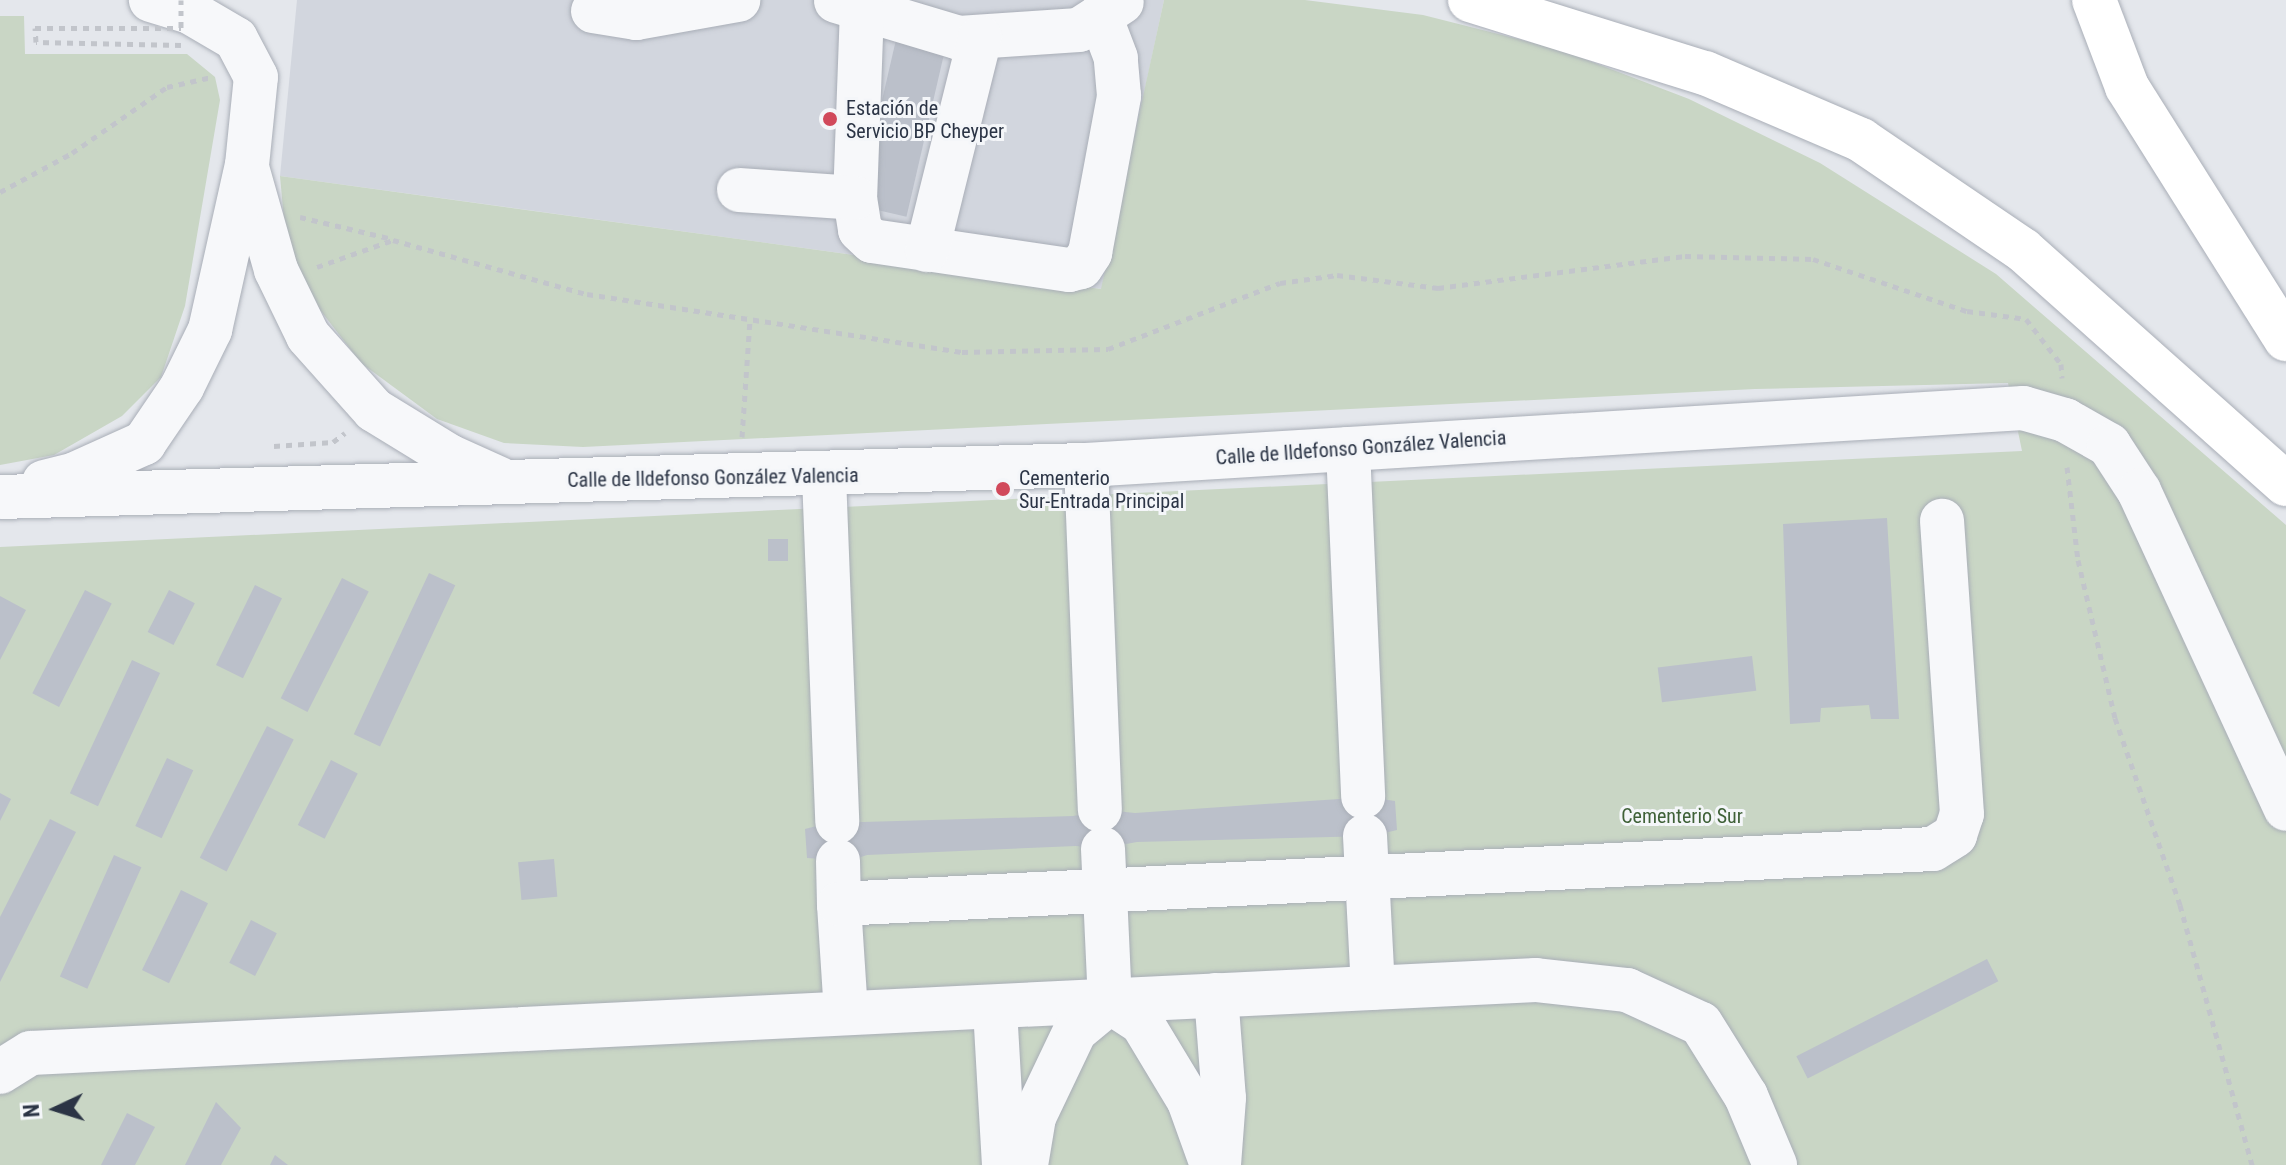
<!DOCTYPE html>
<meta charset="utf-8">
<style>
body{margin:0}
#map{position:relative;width:2286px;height:1165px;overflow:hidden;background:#e4e7ec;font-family:"Roboto Condensed",sans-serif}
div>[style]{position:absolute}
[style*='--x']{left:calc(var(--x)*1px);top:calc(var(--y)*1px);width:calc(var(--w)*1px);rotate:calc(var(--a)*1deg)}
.built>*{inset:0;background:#d2d6de}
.green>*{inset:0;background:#c9d6c5}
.building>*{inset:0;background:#bbc0ca;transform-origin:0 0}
.path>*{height:5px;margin-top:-2.5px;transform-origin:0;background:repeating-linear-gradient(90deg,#c2c5cb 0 6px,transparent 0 12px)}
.roads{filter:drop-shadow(0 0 2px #a9aeb7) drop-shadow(0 0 2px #a9aeb7)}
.minor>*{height:44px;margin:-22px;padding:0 22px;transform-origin:22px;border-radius:22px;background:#f7f8fa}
.highway>*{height:44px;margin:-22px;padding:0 22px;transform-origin:22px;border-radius:22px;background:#fff}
.path-bridge>*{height:5px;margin-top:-2.5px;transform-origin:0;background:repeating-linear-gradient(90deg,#c2c5cb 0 6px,transparent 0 12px)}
.dots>*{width:22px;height:22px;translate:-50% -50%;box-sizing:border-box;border:4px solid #f4f6f9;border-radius:50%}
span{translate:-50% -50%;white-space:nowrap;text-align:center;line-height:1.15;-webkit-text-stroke:6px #f4f6f9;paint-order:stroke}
.poi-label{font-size:20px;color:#2b3445}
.left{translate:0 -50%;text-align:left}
.street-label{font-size:20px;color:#2b3445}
.park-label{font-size:20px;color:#3f6138}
.north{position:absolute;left:16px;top:1069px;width:80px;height:80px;-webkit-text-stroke:6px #f4f6f9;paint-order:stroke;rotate:266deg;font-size:22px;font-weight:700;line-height:32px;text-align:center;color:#2b3445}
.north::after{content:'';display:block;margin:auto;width:28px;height:36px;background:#2b3445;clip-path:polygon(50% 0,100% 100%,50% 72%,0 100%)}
</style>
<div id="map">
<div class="built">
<i style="clip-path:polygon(297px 0,1164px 0,1102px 289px,280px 176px)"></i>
</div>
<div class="green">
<i style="clip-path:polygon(1164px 0,1305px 0,1423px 15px,1561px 50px,1689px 99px,1820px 163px,1996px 274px,2286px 525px,2286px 1165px,0 1165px,0 547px,2022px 451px,2008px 383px,1755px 389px,583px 447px,504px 443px,437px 419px,361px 363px,314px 302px,286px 242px,280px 176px,1101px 289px)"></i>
<i style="clip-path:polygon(0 16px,24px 16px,25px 54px,187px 54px,215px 77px,220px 100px,185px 306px,161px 377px,122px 416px,54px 455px,0 465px)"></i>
</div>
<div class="building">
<i style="left:898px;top:31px;width:50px;height:179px;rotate:13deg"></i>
<i style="clip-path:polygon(1887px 518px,1899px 719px,1871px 719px,1869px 705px,1821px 708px,1820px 722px,1790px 724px,1783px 524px)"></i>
<i style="left:768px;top:539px;width:20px;height:22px"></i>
<i style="left:429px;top:573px;width:29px;height:178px;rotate:25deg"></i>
<i style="left:342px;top:578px;width:30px;height:135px;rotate:27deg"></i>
<i style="left:255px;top:585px;width:30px;height:89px;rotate:26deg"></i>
<i style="left:85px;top:590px;width:30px;height:116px;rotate:27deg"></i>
<i style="left:169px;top:590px;width:29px;height:47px;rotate:27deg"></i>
<i style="clip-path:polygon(0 596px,26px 610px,0 660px)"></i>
<i style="left:1752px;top:656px;width:35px;height:95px;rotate:83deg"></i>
<i style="left:132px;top:660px;width:31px;height:147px;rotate:25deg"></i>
<i style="left:267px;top:726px;width:30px;height:148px;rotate:27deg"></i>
<i style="left:167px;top:758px;width:29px;height:75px;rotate:25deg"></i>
<i style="left:331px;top:760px;width:30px;height:73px;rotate:27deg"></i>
<i style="clip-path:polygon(0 793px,11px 799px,0 821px)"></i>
<i style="clip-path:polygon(1368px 797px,1395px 801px,1397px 830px,1372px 836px,1137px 842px,1099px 849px,1076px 846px,867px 855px,849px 861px,807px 858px,805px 829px,828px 823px,1073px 816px,1106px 810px,1135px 813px)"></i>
<i style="clip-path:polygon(50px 819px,76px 832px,0 982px,0 917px)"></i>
<i style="left:114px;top:855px;width:30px;height:133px;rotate:24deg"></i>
<i style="left:554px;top:859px;width:38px;height:36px;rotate:85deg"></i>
<i style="left:181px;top:890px;width:30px;height:89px;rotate:26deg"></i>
<i style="left:251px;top:920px;width:29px;height:48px;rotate:27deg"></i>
<i style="left:1987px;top:959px;width:25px;height:214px;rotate:63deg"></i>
<i style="clip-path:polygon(216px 1102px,241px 1128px,221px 1165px,185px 1165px)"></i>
<i style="clip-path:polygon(127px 1113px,155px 1127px,135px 1165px,101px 1165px)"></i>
<i style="clip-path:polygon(275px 1155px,288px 1165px,270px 1165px)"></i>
</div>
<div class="path">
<i style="--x:0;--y:192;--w:82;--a:-28.4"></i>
<i style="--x:72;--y:153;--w:116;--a:-34.8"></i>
<i style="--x:167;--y:87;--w:46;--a:-12.5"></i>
<i style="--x:300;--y:217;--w:95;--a:13.4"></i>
<i style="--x:317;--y:267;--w:81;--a:-19.6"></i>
<i style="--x:393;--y:240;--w:201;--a:15.6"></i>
<i style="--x:587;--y:294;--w:379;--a:8.8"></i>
<i style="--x:962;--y:352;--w:146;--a:-1.2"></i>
<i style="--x:1108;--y:349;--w:184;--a:-21"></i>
<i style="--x:1280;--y:283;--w:58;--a:-8"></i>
<i style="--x:1337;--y:275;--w:102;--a:7.3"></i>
<i style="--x:1438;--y:288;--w:249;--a:-7.4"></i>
<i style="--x:1685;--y:256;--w:128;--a:1.3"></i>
<i style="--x:1813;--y:259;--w:163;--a:18.7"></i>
<i style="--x:1967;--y:311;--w:60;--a:7.7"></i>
<i style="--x:2026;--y:319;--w:57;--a:52.1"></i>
<i style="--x:2061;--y:364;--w:14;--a:86"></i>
<i style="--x:742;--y:437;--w:118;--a:-86.1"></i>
<i style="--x:274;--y:446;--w:59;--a:-3.9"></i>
<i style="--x:333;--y:442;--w:15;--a:-37"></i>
<i style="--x:2067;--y:467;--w:94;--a:83.3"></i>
<i style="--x:2078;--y:560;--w:162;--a:76.8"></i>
<i style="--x:2115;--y:718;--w:198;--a:70.8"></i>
<i style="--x:2180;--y:905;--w:270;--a:74.5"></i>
</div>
<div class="roads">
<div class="minor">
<i style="--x:836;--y:1;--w:128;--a:16.7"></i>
<i style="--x:959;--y:38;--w:120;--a:-3.8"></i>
<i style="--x:1079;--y:30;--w:51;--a:-33.1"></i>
<i style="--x:862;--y:9;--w:189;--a:92.1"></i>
<i style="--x:855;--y:198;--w:32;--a:81"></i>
<i style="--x:860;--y:230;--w:16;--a:43"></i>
<i style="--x:872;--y:241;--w:199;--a:8.4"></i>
<i style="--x:1069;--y:270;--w:12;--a:-14"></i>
<i style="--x:1081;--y:267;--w:17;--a:-57"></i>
<i style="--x:1090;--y:253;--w:160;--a:-79.5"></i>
<i style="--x:1119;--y:96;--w:38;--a:-95"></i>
<i style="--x:1116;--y:58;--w:45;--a:-110.9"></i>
<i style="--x:593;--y:11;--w:44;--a:9.2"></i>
<i style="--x:636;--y:18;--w:104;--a:-10"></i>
<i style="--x:248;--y:171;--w:103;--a:74.2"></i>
<i style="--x:276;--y:270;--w:73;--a:64.1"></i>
<i style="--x:308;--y:336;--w:99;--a:48.3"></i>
<i style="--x:374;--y:410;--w:88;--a:31.5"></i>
<i style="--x:449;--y:456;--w:56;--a:24.3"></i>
<i style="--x:739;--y:190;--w:116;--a:3.9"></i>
<i style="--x:927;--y:250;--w:219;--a:-76"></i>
<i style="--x:1348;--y:449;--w:348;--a:87.5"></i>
<i style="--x:1086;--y:465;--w:345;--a:87.7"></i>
<i style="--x:824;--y:476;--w:346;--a:87.8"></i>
<i style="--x:44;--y:482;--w:32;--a:-14"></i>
<i style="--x:75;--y:474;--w:76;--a:-24.2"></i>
<i style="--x:144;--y:443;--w:68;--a:-55.8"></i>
<i style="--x:182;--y:387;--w:64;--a:-63.8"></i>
<i style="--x:210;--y:330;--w:169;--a:-77.4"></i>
<i style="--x:247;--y:165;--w:88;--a:-84.2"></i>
<i style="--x:256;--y:77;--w:43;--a:-117.8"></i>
<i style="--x:236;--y:39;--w:53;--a:-149.6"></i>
<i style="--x:190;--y:12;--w:41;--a:-162.9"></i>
<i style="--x:0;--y:497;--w:1086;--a:-1.69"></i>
<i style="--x:1086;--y:465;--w:939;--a:-3.48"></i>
<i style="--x:2023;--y:408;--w:44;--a:15.9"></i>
<i style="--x:2065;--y:420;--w:51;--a:29.6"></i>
<i style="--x:2109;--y:445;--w:55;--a:56.9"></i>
<i style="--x:2139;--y:491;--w:350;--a:65.2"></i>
<i style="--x:1365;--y:836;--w:152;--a:87"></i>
<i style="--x:1103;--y:849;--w:153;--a:87.4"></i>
<i style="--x:838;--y:861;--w:43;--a:88.7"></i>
<i style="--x:1216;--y:995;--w:103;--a:85.6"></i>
<i style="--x:1224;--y:1098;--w:67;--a:94.3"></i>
<i style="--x:1110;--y:1002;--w:38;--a:33"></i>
<i style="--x:1142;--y:1023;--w:91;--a:58.9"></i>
<i style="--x:1189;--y:1101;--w:68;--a:70.2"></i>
<i style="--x:995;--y:1009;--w:156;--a:86.7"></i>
<i style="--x:846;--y:1013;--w:109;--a:-93.7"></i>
<i style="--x:839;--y:904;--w:1095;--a:-2.88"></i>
<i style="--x:1933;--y:849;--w:26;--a:-32"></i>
<i style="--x:1955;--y:835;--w:22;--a:-72"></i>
<i style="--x:1962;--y:814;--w:294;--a:-93.9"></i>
<i style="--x:0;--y:1072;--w:36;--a:-32"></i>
<i style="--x:31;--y:1053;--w:1507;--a:-2.78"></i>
<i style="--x:1536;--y:980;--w:92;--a:6.3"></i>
<i style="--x:1627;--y:990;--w:81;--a:24.7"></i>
<i style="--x:1701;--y:1024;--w:85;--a:58"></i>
<i style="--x:1746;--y:1096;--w:75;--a:67.2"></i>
<i style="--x:1026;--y:1165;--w:49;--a:-80.5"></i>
<i style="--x:1034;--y:1117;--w:95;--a:-64.5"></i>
<i style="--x:1075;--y:1031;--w:45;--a:-39.6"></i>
</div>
<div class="highway">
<i style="--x:1470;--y:0;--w:246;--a:17.3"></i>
<i style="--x:1705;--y:73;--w:170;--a:23.2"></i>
<i style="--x:1861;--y:140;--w:196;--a:34.2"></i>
<i style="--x:2023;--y:250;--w:352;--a:41.7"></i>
<i style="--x:2094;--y:0;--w:93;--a:69.2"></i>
<i style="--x:2127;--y:87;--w:298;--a:57.8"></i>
</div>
</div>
<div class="path-bridge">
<i style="--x:181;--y:45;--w:145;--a:-178.8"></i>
<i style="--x:36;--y:42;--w:14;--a:-94"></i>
<i style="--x:35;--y:28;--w:146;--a:0"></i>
<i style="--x:181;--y:28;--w:28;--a:-90"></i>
</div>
<div class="dots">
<i style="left:830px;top:119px;background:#d1495b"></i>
<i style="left:1003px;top:489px;background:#d1495b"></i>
</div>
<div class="poi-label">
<span class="left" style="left:846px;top:120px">Estación de<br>Servicio BP Cheyper</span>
<span class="left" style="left:1019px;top:490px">Cementerio<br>Sur-Entrada Principal</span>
</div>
<div class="street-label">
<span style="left:1361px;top:448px;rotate:-4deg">Calle de Ildefonso González Valencia</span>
<span style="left:713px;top:478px;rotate:-1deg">Calle de Ildefonso González Valencia</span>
</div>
<div class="park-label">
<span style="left:1682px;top:816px">Cementerio Sur</span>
</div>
<div class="north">N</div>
</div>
